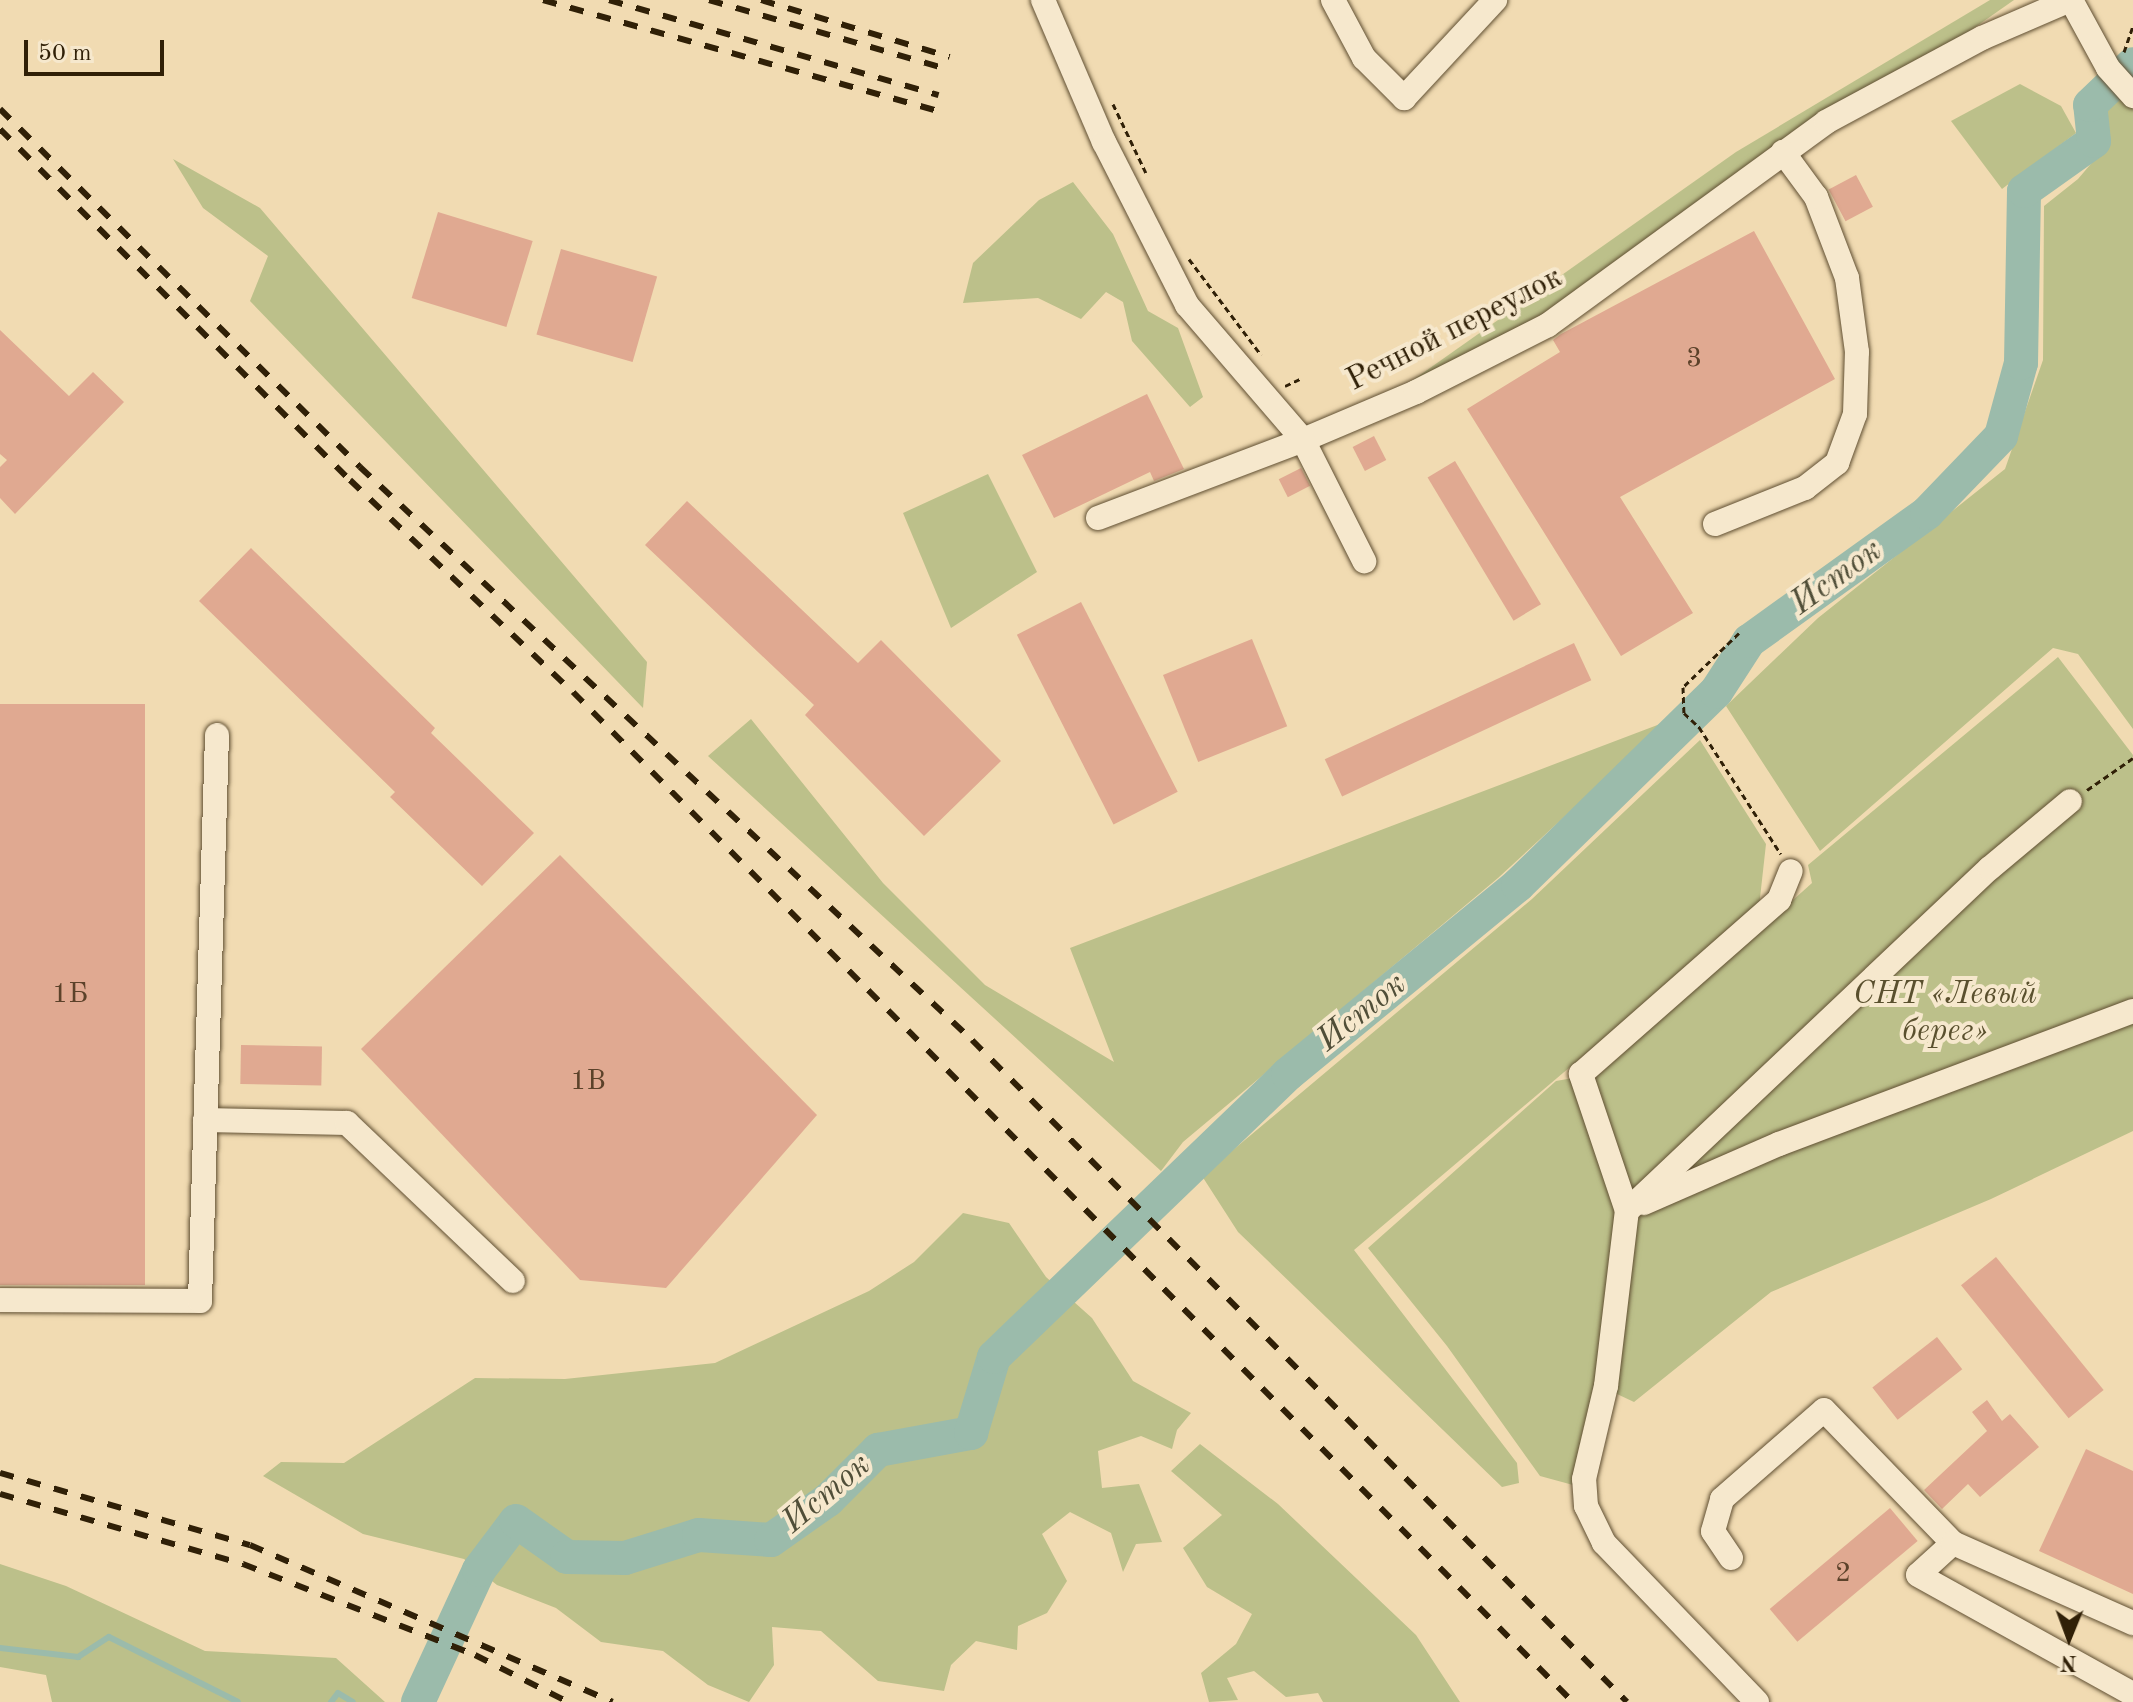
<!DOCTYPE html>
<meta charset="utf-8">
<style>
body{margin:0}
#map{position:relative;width:2133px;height:1702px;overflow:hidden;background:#f1dbb2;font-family:"Old Standard TT",serif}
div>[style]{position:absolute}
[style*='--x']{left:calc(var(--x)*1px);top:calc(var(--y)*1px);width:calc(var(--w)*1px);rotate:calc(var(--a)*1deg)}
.green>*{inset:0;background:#bcc08a}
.stream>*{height:6px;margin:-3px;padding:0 3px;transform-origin:3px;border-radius:3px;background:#9bbbab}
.river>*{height:34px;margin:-17px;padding:0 17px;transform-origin:17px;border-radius:17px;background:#9bbbab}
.building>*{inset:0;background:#e0a991;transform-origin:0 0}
.path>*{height:3px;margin-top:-1.5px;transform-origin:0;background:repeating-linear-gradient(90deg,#302007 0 6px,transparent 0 10px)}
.roads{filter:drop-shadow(0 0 2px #604f32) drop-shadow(0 0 2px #604f32)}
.minor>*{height:24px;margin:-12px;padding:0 12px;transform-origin:12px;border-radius:12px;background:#f6e8cd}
.rail>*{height:6px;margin-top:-3px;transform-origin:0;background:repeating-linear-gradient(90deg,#302007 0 14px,transparent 0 28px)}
span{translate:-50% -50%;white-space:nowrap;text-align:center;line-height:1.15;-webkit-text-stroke:8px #f6e8cd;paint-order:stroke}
.number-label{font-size:28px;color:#5c422a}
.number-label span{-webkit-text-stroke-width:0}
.street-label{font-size:32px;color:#302007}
.park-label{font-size:32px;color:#5a502e;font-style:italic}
.water-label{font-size:34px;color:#504e38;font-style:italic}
.north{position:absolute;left:2029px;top:1598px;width:80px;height:80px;-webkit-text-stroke:6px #f6e8cd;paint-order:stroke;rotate:181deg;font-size:22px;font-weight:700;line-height:32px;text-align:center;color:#302007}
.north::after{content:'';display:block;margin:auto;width:28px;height:36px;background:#302007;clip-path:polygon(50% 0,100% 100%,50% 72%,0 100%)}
.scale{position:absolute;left:24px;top:40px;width:140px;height:36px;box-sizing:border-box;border:4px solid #302007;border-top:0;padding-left:10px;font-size:24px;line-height:28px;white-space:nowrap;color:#302007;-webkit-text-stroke:6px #f6e8cd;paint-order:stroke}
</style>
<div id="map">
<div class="green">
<i style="clip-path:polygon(1990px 0,2014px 0,1611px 282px,1413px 380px,1736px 152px)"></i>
<i style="clip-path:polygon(2020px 84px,2061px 106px,2076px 133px,2002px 189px,1951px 121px)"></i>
<i style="clip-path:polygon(2118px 94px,2133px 106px,2133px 729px,2078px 654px,2053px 648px,1820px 851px,1726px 706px,1818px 618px,2005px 469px,2043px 360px,2044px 206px,2078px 179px,2107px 145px,2106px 105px)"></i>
<i style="clip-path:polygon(173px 159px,260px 208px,647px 662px,643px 708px,250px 301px,268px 256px,203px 208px)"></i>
<i style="clip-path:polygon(1073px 182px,1113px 234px,1148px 311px,1178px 328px,1203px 397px,1190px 407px,1132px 341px,1123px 302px,1106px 292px,1081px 319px,1038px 298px,963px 303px,973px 263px,1039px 200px)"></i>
<i style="clip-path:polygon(988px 474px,1037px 572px,951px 628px,903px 513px)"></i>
<i style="clip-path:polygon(2058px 657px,2133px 755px,2133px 1131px,1991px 1199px,1771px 1292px,1634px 1402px,1600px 1386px,1573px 1485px,1540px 1476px,1447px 1346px,1368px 1248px,1556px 1081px,1601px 1073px,1812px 883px,1808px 865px)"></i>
<i style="clip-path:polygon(751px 719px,883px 883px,985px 985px,1114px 1062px,1070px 948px,1668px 721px,1498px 878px,1183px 1142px,1161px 1171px,708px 756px)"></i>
<i style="clip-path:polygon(1700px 740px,1766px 844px,1759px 907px,1354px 1250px,1517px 1463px,1519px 1483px,1502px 1487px,1238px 1232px,1202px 1176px,1532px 899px)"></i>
<i style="clip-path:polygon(963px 1213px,1009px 1223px,1046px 1277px,1092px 1318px,1133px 1381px,1191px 1413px,1177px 1430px,1172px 1449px,1141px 1436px,1098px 1451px,1102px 1488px,1139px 1484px,1162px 1542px,1136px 1544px,1123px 1572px,1111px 1533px,1070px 1512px,1042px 1534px,1067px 1581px,1047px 1613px,1018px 1626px,1017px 1650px,976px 1641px,951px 1665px,944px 1691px,878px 1681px,821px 1631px,772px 1627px,774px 1665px,749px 1702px,708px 1685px,663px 1651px,601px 1642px,556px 1608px,497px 1585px,464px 1559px,363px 1534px,263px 1476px,281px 1462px,344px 1463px,475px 1378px,565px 1379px,715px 1363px,869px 1291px,914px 1262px)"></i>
<i style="clip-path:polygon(1200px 1444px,1278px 1504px,1416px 1635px,1460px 1702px,1323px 1702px,1318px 1693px,1286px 1697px,1254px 1671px,1227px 1678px,1238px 1700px,1209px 1702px,1201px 1673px,1236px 1644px,1252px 1614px,1207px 1587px,1183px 1548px,1222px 1515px,1171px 1471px)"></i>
<i style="clip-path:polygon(0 1564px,66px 1586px,205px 1651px,336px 1658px,385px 1702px,52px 1702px,46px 1675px,0 1667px)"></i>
</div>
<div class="stream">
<i style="--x:0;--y:1648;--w:79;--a:6.6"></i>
<i style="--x:78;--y:1657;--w:37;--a:-33"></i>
<i style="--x:109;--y:1637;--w:144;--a:26.7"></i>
<i style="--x:331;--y:1702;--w:11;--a:-52"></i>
<i style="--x:338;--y:1693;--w:17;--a:31"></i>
</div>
<div class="river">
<i style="--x:418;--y:1702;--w:145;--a:-65.2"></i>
<i style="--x:479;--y:1570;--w:61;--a:-52.9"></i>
<i style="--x:516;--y:1521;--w:62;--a:35.2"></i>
<i style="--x:567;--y:1557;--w:58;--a:1"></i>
<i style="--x:625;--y:1558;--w:77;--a:-17.3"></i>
<i style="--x:699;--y:1535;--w:72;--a:4"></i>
<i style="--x:771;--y:1540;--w:70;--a:-35.1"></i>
<i style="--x:828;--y:1500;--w:71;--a:-45"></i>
<i style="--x:878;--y:1450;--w:95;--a:-10.4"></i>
<i style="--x:971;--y:1433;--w:79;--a:-73.2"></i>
<i style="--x:994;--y:1357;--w:408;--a:-43.9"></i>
<i style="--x:1288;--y:1074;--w:298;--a:-39.4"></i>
<i style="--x:1518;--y:885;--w:277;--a:-44.3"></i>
<i style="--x:1716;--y:692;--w:61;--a:-57.1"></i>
<i style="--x:1749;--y:641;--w:219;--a:-35.7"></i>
<i style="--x:1927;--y:513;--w:107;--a:-46.1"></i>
<i style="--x:2001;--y:436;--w:76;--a:-74.7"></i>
<i style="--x:2021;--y:363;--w:172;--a:-89"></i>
<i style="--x:2024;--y:191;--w:86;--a:-35.5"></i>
<i style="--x:2094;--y:141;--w:36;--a:-96"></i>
<i style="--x:2090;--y:105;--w:59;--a:-43.6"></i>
</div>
<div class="building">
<i style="left:1856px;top:175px;width:36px;height:31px;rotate:62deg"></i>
<i style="left:438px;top:212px;width:99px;height:90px;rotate:17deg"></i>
<i style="clip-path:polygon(1754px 231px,1835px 379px,1620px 497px,1693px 613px,1621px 656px,1467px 409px,1560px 352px,1553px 340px,1561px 334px)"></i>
<i style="left:561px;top:249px;width:100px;height:89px;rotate:16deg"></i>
<i style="clip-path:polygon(0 330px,69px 396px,93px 372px,124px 402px,15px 514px,0 498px,0 467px,7px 460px,0 454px)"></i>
<i style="clip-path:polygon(1147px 394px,1184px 469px,1154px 481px,1150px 472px,1054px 518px,1022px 455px)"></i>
<i style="left:1374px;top:436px;width:27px;height:24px;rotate:63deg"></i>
<i style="left:1455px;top:461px;width:167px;height:32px;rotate:59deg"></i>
<i style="left:1301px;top:468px;width:20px;height:25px;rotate:63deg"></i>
<i style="clip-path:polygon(687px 501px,858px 663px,881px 640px,1001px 761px,924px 836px,805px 715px,814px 705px,645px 545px)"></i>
<i style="clip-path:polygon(251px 548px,435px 728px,431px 733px,534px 833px,482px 886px,390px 797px,395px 792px,199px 601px)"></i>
<i style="left:1081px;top:602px;width:213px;height:72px;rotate:63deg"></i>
<i style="left:1252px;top:639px;width:94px;height:96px;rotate:68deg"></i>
<i style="left:1574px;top:643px;width:41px;height:275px;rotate:65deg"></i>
<i style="left:0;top:704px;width:145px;height:581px"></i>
<i style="clip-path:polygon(560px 855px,817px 1115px,666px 1288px,580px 1280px,361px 1049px)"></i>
<i style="left:241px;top:1045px;width:81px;height:39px;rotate:1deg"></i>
<i style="left:1996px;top:1257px;width:171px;height:45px;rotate:51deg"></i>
<i style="left:1937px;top:1337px;width:41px;height:82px;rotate:52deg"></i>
<i style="clip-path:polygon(1987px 1400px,2002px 1421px,2010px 1414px,2039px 1447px,1980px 1497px,1968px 1484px,1942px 1509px,1924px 1490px,1987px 1431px,1972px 1412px)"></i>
<i style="clip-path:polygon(2086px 1449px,2133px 1471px,2133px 1594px,2039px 1551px)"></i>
<i style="left:1890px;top:1508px;width:43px;height:157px;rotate:50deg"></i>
</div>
<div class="path">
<i style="--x:2124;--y:52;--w:28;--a:-71"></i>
<i style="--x:1113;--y:104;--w:76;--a:64.4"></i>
<i style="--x:1189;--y:259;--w:120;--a:53.1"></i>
<i style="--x:1285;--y:386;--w:19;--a:-25"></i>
<i style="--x:1739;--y:633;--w:78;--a:136"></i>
<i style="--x:1683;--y:687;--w:26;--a:88"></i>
<i style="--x:1684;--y:713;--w:21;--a:43"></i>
<i style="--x:1699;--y:727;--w:151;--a:57.2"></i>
<i style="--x:2087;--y:790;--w:56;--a:-34.8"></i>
</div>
<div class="roads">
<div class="minor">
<i style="--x:1043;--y:0;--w:155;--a:66.8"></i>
<i style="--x:1104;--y:142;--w:183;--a:63"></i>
<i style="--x:1187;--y:305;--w:178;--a:49.3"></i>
<i style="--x:1303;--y:440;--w:123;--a:-23"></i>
<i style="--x:1416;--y:392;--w:148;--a:-26.9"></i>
<i style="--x:1548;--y:325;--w:344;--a:-36.1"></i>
<i style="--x:1826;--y:122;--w:177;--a:-28.3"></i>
<i style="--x:1982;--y:38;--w:96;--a:-23.4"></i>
<i style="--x:1333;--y:0;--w:66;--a:61.9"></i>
<i style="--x:1364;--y:58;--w:57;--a:45"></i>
<i style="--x:1404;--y:98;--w:134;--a:-47.1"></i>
<i style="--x:2071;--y:0;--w:77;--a:61.4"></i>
<i style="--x:2108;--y:68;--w:38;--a:48"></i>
<i style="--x:1098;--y:518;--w:219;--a:-20.8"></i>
<i style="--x:1303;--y:440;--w:136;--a:63.2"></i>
<i style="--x:1715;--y:524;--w:97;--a:-21.8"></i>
<i style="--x:1805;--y:488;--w:41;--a:-38"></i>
<i style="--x:1837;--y:463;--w:52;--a:-69.8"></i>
<i style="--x:1855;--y:414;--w:62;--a:-88.2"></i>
<i style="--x:1857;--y:352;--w:75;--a:-97.7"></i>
<i style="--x:1847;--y:278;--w:87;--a:-110.9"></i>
<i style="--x:1816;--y:197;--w:56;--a:-126.3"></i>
<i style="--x:205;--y:1120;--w:142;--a:1.2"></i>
<i style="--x:347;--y:1123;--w:229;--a:43.6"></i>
<i style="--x:1644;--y:1203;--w:147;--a:-23.6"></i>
<i style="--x:1779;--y:1144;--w:378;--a:-20.6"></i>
<i style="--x:1627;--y:1211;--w:499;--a:-43.4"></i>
<i style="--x:1990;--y:868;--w:104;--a:-39.9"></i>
<i style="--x:0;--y:1300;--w:200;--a:0.3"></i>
<i style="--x:200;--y:1301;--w:566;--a:-88.28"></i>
<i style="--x:1953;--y:1543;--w:47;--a:137.6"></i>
<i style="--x:1918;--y:1575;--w:246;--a:29"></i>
<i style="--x:1731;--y:1558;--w:32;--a:-124"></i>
<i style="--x:1713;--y:1531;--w:33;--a:-74"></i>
<i style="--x:1722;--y:1499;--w:135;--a:-41.1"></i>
<i style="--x:1824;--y:1410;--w:185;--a:45.9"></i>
<i style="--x:1953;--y:1543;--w:197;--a:24"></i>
<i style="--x:1757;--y:1702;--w:221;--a:-133.9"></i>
<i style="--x:1604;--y:1543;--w:41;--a:-115.9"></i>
<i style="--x:1586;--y:1506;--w:27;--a:-94"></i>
<i style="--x:1584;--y:1479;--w:96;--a:-76.7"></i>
<i style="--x:1606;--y:1386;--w:176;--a:-83.2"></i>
<i style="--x:1627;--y:1211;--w:145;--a:-108.6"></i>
<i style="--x:1581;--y:1074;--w:264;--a:-41.3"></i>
<i style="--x:1779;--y:900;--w:31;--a:-68"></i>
</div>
</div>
<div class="rail">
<i style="--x:543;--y:0;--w:413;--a:15.7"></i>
<i style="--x:609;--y:0;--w:343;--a:16.1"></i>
<i style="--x:709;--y:0;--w:247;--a:16.2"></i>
<i style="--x:761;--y:0;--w:197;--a:16.8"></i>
<i style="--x:0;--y:109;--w:508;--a:44.84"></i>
<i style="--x:360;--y:467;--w:838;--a:43.11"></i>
<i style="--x:972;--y:1040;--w:931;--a:45.3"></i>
<i style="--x:0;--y:129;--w:496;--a:45.1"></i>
<i style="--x:350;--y:480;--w:308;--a:43.6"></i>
<i style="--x:573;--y:692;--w:1421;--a:45.29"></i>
<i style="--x:0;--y:1473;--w:260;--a:16.1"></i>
<i style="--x:250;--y:1545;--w:395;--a:23.4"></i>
<i style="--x:0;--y:1494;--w:253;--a:16.1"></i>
<i style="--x:243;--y:1564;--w:249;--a:21.4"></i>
<i style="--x:475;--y:1655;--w:104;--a:26.8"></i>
</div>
<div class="number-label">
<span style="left:1694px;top:359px">3</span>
<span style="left:70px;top:995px">1Б</span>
<span style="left:588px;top:1082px">1В</span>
<span style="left:1843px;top:1574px">2</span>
</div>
<div class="street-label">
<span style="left:1455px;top:330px;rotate:-27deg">Речной переулок</span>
</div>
<div class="park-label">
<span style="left:1945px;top:1014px">СНТ «Левый<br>берег»</span>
</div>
<div class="water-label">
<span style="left:1837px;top:578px;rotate:-36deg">Исток</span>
<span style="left:1362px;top:1013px;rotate:-39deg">Исток</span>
<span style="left:827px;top:1494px;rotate:-40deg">Исток</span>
</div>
<div class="north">N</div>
<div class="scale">50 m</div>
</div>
